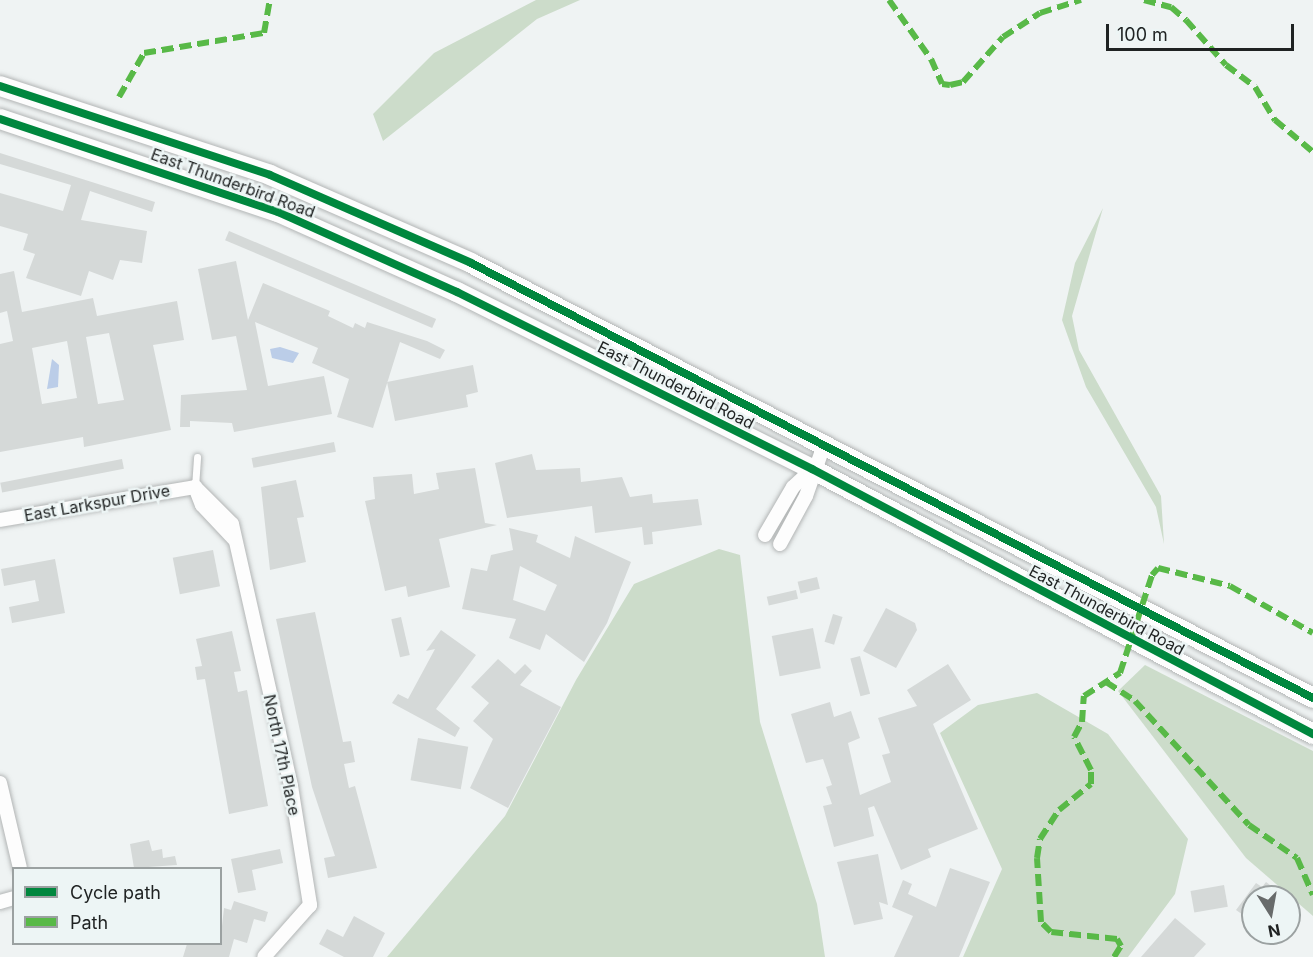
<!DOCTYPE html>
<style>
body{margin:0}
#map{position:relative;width:1313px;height:957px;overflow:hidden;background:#eff3f3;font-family:Inter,sans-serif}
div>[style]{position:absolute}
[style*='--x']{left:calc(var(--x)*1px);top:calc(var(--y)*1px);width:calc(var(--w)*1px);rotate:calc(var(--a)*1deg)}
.green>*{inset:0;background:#ccdcca}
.water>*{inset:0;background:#bbcde8}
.building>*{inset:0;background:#d5d9d8;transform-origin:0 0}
.roads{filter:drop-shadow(0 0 2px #b2b5b5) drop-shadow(0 0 2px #b2b5b5)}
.lane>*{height:7px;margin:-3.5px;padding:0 3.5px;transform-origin:3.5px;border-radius:3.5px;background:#fdfdfd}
.street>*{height:14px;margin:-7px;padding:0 7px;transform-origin:7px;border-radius:7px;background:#fdfdfd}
.secondary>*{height:20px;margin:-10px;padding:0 10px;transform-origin:10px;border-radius:10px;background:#fdfdfd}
.quiet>*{height:6px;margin-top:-3px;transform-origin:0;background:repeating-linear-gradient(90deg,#58b947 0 12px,transparent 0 18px)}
.cycleway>*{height:8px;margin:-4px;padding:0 4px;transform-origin:4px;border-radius:4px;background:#00873e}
span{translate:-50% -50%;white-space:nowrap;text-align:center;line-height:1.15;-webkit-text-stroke:5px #edf5f5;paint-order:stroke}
.street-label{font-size:16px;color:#1f2222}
.legend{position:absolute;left:12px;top:867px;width:210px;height:78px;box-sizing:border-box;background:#edf5f5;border:2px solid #9ba1a1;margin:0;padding:8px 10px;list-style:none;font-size:18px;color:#1f2222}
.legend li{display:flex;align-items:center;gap:12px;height:30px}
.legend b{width:30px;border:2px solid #9ba1a1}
.north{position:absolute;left:1241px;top:885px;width:60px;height:60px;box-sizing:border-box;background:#edf5f5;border:2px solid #9ba1a1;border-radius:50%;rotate:169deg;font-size:16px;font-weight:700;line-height:24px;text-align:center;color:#1f2222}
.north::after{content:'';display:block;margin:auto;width:21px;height:27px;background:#686b6b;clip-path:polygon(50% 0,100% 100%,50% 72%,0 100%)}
.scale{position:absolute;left:1106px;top:24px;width:188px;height:27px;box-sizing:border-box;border:3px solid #1f2222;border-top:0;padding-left:8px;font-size:18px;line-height:21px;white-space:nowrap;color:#1f2222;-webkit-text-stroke:4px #edf5f5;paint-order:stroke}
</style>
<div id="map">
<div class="green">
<i style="clip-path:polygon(536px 0,580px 0,537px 19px,383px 141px,373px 114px,434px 53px)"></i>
<i style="clip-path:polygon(1103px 208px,1072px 316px,1079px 350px,1161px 496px,1164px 544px,1156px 507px,1086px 387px,1062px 320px,1075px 263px)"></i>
<i style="clip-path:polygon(719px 549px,740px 555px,760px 722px,817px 904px,825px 957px,387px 957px,505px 816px,576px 680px,634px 584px)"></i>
<i style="clip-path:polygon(1145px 665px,1313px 751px,1313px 916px,1246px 858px,1118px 691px)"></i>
<i style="clip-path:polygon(1037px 693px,1108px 734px,1188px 839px,1175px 894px,1128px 957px,963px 957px,1002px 869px,940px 733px,978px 705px)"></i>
</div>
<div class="water">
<i style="clip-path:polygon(280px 347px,299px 353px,293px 363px,272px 358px,270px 349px)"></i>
<i style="clip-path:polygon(52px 359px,59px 365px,58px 387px,47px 389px)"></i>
</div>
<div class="building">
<i style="clip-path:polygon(0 153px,155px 202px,152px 212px,90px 191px,81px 220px,147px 231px,142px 263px,120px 260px,113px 280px,89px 271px,81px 296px,26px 278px,35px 254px,23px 250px,28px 234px,0 226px,0 193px,63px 211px,71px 185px,0 164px)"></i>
<i style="left:229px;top:231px;width:225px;height:10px;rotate:23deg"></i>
<i style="clip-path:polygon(236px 261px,248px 320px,263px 283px,330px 311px,328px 316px,353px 328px,355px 323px,365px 328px,367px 322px,427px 341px,445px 350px,440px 359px,400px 342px,373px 428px,337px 417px,349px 379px,312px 363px,318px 348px,255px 322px,268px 386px,324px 376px,332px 414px,234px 432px,232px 423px,190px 421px,190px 427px,180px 427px,181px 395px,247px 390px,236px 336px,212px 340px,198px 269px)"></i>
<i style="clip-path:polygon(evenodd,14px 271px,22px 312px,93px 298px,97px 316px,177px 301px,184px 340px,153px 345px,171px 430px,84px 447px,83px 437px,0 452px,0 344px,13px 341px,7px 311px,0 313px,0 274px,14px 271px,109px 333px,124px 400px,98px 404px,86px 337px,109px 333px,14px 271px,67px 341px,77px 398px,42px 404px,32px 348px,67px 341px)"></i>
<i style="clip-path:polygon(473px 365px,478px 392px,466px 395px,468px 407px,395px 421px,387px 382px)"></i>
<i style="left:334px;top:442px;width:10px;height:84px;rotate:79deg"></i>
<i style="clip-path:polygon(532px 454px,536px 470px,580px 468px,581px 482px,622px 477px,630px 497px,652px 494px,653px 503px,698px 499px,702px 525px,652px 532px,653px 544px,644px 545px,642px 527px,595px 533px,592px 506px,507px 518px,495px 463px)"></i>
<i style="left:122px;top:459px;width:10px;height:124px;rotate:79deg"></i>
<i style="clip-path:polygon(475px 468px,485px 523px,497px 525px,439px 539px,450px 587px,408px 597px,406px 586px,385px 591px,365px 501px,375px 499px,373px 477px,412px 474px,414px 494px,439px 489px,436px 473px)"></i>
<i style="clip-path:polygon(296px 480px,304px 517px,297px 518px,306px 562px,270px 570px,261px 487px)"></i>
<i style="clip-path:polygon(evenodd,509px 528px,538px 535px,536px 542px,570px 558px,575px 536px,631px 562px,607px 623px,584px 662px,546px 634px,540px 650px,509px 638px,516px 619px,462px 609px,471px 568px,487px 571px,491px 555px,513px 550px,509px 528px,520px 566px,557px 585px,545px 611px,513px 600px,520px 566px)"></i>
<i style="left:213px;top:550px;width:37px;height:41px;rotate:79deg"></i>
<i style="clip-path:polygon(55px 559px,65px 613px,12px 623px,9px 607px,39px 601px,35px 580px,4px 586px,1px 569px)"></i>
<i style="left:817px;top:577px;width:12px;height:20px;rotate:76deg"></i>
<i style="left:796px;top:590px;width:9px;height:30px;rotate:77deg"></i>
<i style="clip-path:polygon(886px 608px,915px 623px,917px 630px,896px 668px,863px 651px)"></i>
<i style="clip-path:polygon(315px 612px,343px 742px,351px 741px,355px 762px,344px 764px,349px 788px,355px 786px,377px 868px,328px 878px,324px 858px,335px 856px,312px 787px,276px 619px)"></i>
<i style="left:833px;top:614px;width:10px;height:29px;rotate:17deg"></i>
<i style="left:401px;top:617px;width:39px;height:10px;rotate:77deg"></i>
<i style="left:813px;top:628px;width:41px;height:42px;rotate:79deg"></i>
<i style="clip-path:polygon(441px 630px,476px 655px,436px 709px,460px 728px,455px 737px,392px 703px,398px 694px,408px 699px,435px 649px,426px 651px)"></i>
<i style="clip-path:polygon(232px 631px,241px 671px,234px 672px,238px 692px,247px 690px,268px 806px,229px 814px,205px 679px,197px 680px,195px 667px,202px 666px,196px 639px)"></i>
<i style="left:860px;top:656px;width:39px;height:10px;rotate:75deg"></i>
<i style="clip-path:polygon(498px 659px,515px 674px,525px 664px,532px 671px,520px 685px,561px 707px,508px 808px,470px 788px,493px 739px,473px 721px,489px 703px,471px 687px)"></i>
<i style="clip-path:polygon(948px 664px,971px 700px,933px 724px,978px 829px,928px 849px,931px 857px,901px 870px,874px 806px,868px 808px,874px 836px,834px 847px,823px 806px,832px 804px,826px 787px,832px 785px,823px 759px,806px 763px,791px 714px,830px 702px,834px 717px,851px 711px,860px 738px,848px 743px,860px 795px,891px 782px,882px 755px,890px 753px,878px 718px,917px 706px,907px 690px)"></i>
<i style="left:418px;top:738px;width:51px;height:43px;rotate:10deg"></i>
<i style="clip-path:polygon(149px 840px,152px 851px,162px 849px,163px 858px,175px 856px,177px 865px,134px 868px,130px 844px)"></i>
<i style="clip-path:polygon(280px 849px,283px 863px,252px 870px,256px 890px,238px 893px,231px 859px)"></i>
<i style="clip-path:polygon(878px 854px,888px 905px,879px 902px,883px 919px,854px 925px,837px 862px)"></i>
<i style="clip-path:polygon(950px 868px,990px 882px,959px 957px,894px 957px,913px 916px,892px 907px,903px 880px,912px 884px,908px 894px,936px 907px)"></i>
<i style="clip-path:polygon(1266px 882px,1286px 897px,1253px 897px,1253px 922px,1236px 910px,1256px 883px,1262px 887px)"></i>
<i style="left:1224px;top:885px;width:22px;height:34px;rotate:80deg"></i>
<i style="clip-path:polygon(234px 901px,268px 912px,265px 922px,254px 919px,247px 943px,234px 939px,229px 957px,183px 957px,187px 944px,220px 944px,224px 908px,231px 910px)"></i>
<i style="clip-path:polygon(354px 916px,385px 933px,373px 957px,344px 957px,319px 944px,327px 929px,343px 937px)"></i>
<i style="clip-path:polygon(1175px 918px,1206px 944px,1194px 957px,1141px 957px)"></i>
</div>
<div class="roads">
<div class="lane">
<i style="--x:195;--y:487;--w:30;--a:-86"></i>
</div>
<div class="street">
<i style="--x:195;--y:487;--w:52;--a:45"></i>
<i style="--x:232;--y:524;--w:269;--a:77.3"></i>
<i style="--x:291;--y:786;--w:121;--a:80.9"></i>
<i style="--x:310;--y:905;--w:69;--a:131.5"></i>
<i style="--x:195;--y:487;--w:19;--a:69"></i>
<i style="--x:202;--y:505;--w:47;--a:46.7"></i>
<i style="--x:0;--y:520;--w:198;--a:-9.6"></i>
<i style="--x:765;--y:535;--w:56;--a:-59.7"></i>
<i style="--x:793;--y:487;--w:26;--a:-43"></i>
<i style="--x:780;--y:544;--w:55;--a:-61.6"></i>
<i style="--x:806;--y:496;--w:57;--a:-70.6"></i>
<i style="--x:0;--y:783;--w:87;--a:76.8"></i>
<i style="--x:0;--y:902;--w:15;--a:-16"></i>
</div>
<div class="secondary">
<i style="--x:0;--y:86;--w:284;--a:18.2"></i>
<i style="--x:270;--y:175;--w:219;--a:23.6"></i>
<i style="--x:471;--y:263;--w:948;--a:27.32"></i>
<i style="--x:0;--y:119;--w:293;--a:18.5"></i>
<i style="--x:278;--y:212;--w:196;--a:24.1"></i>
<i style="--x:457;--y:292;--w:397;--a:26.5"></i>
<i style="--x:812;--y:469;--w:567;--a:27.88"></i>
</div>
</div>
<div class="quiet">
<i style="--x:889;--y:0;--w:72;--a:54.6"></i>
<i style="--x:931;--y:59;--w:27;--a:66"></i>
<i style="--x:942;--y:84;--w:8;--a:7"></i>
<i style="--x:950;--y:85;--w:13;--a:-13"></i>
<i style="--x:963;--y:82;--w:60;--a:-48.4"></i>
<i style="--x:1003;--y:37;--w:44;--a:-33"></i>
<i style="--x:1040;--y:13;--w:43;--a:-17.6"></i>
<i style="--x:1144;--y:0;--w:28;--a:15"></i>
<i style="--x:1171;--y:7;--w:20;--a:41"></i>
<i style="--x:1186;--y:20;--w:60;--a:48.4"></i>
<i style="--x:1226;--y:65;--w:36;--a:37"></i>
<i style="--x:1255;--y:87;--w:39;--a:59"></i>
<i style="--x:1275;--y:120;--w:50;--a:40.1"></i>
<i style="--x:119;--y:97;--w:51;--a:-60.4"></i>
<i style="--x:144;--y:53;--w:122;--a:-9.5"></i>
<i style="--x:264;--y:33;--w:34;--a:-80"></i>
<i style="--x:1106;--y:682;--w:35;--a:33"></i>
<i style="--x:1135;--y:701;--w:168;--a:47.4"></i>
<i style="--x:1249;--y:825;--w:58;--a:34.5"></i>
<i style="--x:1297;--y:858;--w:40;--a:66.6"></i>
<i style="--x:1114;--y:957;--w:13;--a:-58"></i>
<i style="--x:1121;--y:946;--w:8;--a:-120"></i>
<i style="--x:1117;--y:939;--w:66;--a:-173.9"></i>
<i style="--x:1051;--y:932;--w:14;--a:-135"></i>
<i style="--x:1041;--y:922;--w:64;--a:-93.6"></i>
<i style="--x:1037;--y:858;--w:19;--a:-81"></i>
<i style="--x:1040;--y:839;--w:35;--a:-57"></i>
<i style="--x:1059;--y:810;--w:41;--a:-39.1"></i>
<i style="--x:1091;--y:784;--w:14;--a:-90"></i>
<i style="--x:1091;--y:770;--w:37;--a:-117"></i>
<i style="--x:1074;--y:737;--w:17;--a:-62"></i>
<i style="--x:1082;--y:722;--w:26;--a:-86"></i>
<i style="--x:1084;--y:696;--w:43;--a:-32.6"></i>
<i style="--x:1120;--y:673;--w:103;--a:-71.9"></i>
<i style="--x:1152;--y:575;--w:9;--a:-49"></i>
<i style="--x:1158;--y:568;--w:74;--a:14"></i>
<i style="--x:1230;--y:586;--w:95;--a:29.5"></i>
</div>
<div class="cycleway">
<i style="--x:0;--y:86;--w:284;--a:18.2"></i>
<i style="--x:270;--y:175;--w:219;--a:23.6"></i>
<i style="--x:471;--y:263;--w:948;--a:27.32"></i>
<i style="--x:0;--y:119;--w:293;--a:18.5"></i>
<i style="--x:278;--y:212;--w:196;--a:24.1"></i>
<i style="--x:457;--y:292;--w:397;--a:26.5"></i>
<i style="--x:812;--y:469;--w:567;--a:27.88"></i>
</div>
<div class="street-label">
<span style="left:233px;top:183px;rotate:20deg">East Thunderbird Road</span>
<span style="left:676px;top:385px;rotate:27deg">East Thunderbird Road</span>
<span style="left:97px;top:503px;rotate:-10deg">East Larkspur Drive</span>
<span style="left:1107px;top:610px;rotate:28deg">East Thunderbird Road</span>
<span style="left:282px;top:755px;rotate:78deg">North 17th Place</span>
</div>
<ul class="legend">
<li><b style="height:8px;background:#00873e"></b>Cycle path</li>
<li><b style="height:8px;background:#58b947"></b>Path</li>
</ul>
<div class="north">N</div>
<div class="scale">100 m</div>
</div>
